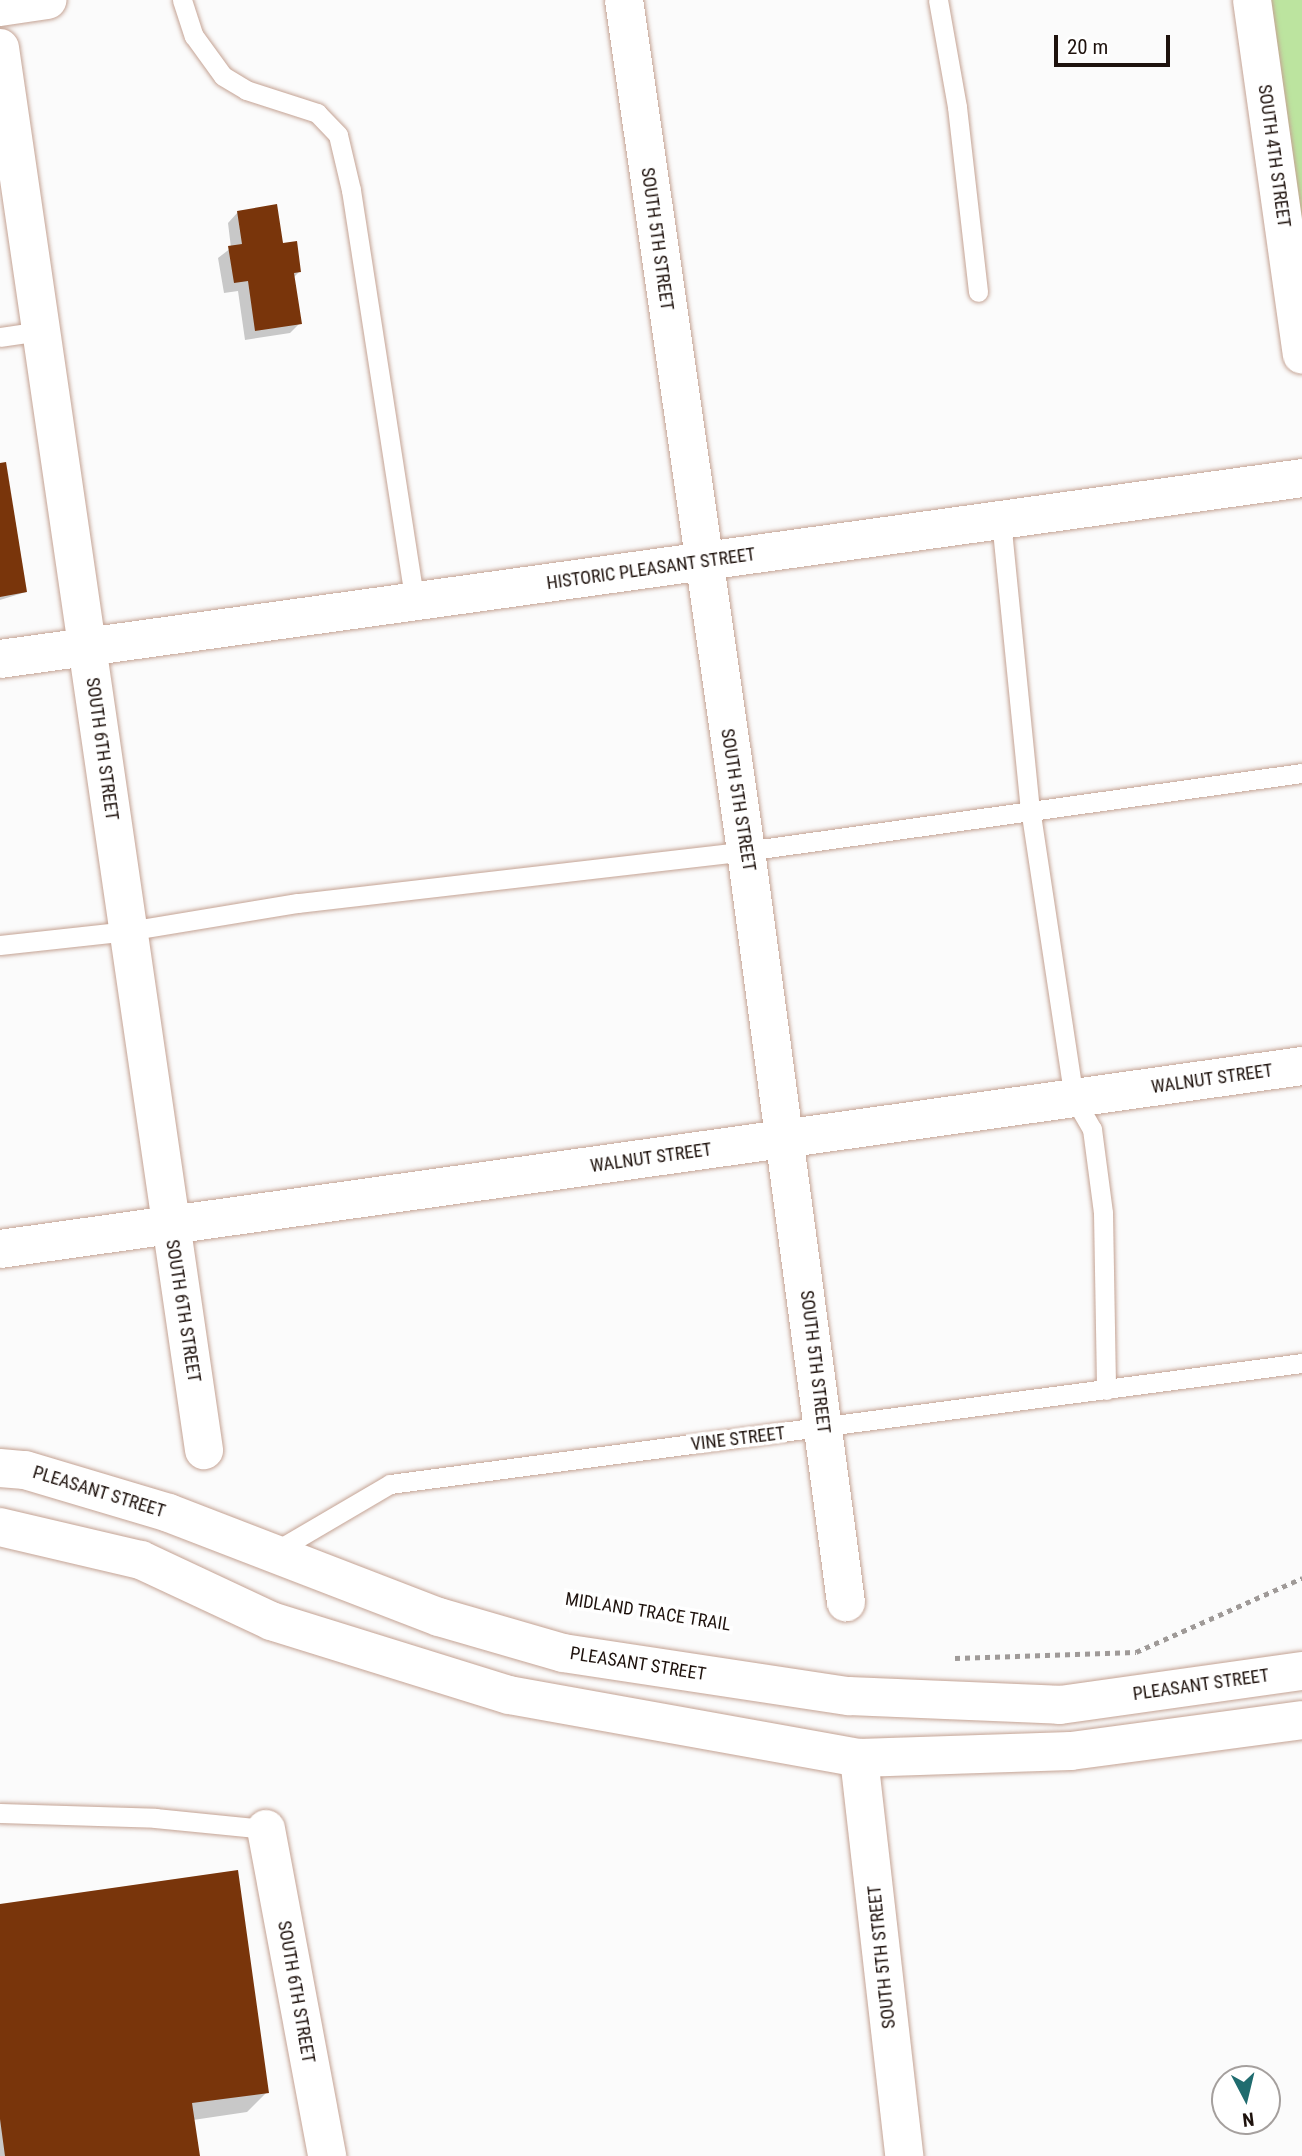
<!DOCTYPE html>
<style>
body{margin:0}
#map{position:relative;width:1302px;height:2156px;overflow:hidden;background:#fbfbfb;font-family:"Roboto Condensed",sans-serif}
div>[style]{position:absolute}
[style*='--x']{left:calc(var(--x)*1px);top:calc(var(--y)*1px);width:calc(var(--w)*1px);rotate:calc(var(--a)*1deg)}
.green>*{inset:0;background:#bce49f}
.shadow>*{inset:0;background:#0003}
.building>*{inset:0;background:#79350b}
.path>*{height:4.5px;margin-top:-2.25px;transform-origin:0;background:repeating-linear-gradient(90deg,#9f9a98 0 5px,transparent 0 10px)}
.roads{filter:drop-shadow(0 0 2px #c4a394) drop-shadow(0 0 2px #c4a394)}
.service>*{height:19px;margin:-9.5px;padding:0 9.5px;transform-origin:9.5px;border-radius:9.5px;background:#fff}
.minor>*{height:38px;margin:-19px;padding:0 19px;transform-origin:19px;border-radius:19px;background:#fff}
.tertiary>*{height:38px;margin:-19px;padding:0 19px;transform-origin:19px;border-radius:19px;background:#fff}
span{translate:-50% -50%;white-space:nowrap;text-align:center;line-height:1.15;-webkit-text-stroke:7px #fff;paint-order:stroke}
.street-label{font-size:18px;color:#1e120d}
.north{position:absolute;left:1211px;top:2065px;width:70px;height:70px;box-sizing:border-box;background:#fff;border:2px solid #a5a09e;border-radius:50%;rotate:173deg;font-size:19px;font-weight:700;line-height:28px;text-align:center;color:#1e120d}
.north::after{content:'';display:block;margin:auto;width:24px;height:32px;background:#206c6f;clip-path:polygon(50% 0,100% 100%,50% 72%,0 100%)}
.scale{position:absolute;left:1054px;top:35px;width:116px;height:32px;box-sizing:border-box;border:4px solid #1e120d;border-top:0;padding-left:9px;font-size:21px;line-height:24px;white-space:nowrap;color:#1e120d;-webkit-text-stroke:5px #fff;paint-order:stroke}
</style>
<div id="map">
<div class="green">
<i style="clip-path:polygon(1269px 0,1302px 0,1302px 233px)"></i>
</div>
<div class="shadow">
<i style="clip-path:polygon(238px 212px,281px 245px,300px 271px,293px 278px,300px 323px,290px 333px,245px 340px,238px 291px,224px 293px,218px 258px,231px 248px,228px 223px)"></i>
<i style="clip-path:polygon(0 465px,26px 592px,0 600px)"></i>
<i style="clip-path:polygon(0 1905px,267px 2092px,247px 2112px,193px 2120px,198px 2156px,0 2156px)"></i>
</div>
<div class="building">
<i style="clip-path:polygon(277px 204px,283px 243px,297px 241px,301px 272px,294px 273px,302px 324px,255px 331px,248px 281px,234px 283px,228px 246px,242px 244px,237px 211px)"></i>
<i style="clip-path:polygon(6px 462px,27px 592px,0 597px,0 463px)"></i>
<i style="clip-path:polygon(238px 1870px,269px 2093px,192px 2103px,200px 2156px,5px 2156px,0 2119px,0 1904px)"></i>
</div>
<div class="path">
<i style="--x:955;--y:1658;--w:181;--a:-1.9"></i>
<i style="--x:1136;--y:1652;--w:182;--a:-24"></i>
</div>
<div class="roads">
<div class="service">
<i style="--x:182;--y:0;--w:38;--a:72"></i>
<i style="--x:194;--y:36;--w:49;--a:54.1"></i>
<i style="--x:223;--y:76;--w:27;--a:31"></i>
<i style="--x:246;--y:90;--w:75;--a:17.9"></i>
<i style="--x:317;--y:113;--w:30;--a:46"></i>
<i style="--x:338;--y:135;--w:57;--a:76.7"></i>
<i style="--x:351;--y:190;--w:417;--a:81.2"></i>
<i style="--x:938;--y:0;--w:109;--a:79.9"></i>
<i style="--x:957;--y:107;--w:186;--a:83.5"></i>
<i style="--x:0;--y:337;--w:41;--a:-8.3"></i>
<i style="--x:1001;--y:520;--w:289;--a:84.3"></i>
<i style="--x:1030;--y:808;--w:293;--a:81.4"></i>
<i style="--x:1074;--y:1098;--w:36;--a:60"></i>
<i style="--x:1092;--y:1129;--w:85;--a:82.5"></i>
<i style="--x:1103;--y:1213;--w:177;--a:89"></i>
<i style="--x:0;--y:945;--w:129;--a:-6.2"></i>
<i style="--x:128;--y:931;--w:172;--a:-9.4"></i>
<i style="--x:298;--y:903;--w:451;--a:-6.6"></i>
<i style="--x:746;--y:851;--w:561;--a:-7.99"></i>
<i style="--x:274;--y:1552;--w:134;--a:-30.4"></i>
<i style="--x:390;--y:1484;--w:920;--a:-7.56"></i>
<i style="--x:0;--y:1813;--w:155;--a:1.8"></i>
<i style="--x:155;--y:1818;--w:112;--a:5.7"></i>
</div>
<div class="minor">
<i style="--x:624;--y:0;--w:860;--a:81.84"></i>
<i style="--x:746;--y:851;--w:758;--a:82.42"></i>
<i style="--x:1252;--y:0;--w:358;--a:82"></i>
<i style="--x:0;--y:7;--w:48;--a:-8.5"></i>
<i style="--x:0;--y:48;--w:1417;--a:81.72"></i>
<i style="--x:0;--y:659;--w:1315;--a:-7.91"></i>
<i style="--x:0;--y:1249;--w:1315;--a:-8"></i>
<i style="--x:859;--y:1758;--w:401;--a:83.5"></i>
<i style="--x:266;--y:1829;--w:333;--a:79.4"></i>
</div>
<div class="tertiary">
<i style="--x:0;--y:1468;--w:25;--a:5"></i>
<i style="--x:25;--y:1470;--w:150;--a:16.6"></i>
<i style="--x:169;--y:1513;--w:289;--a:21.1"></i>
<i style="--x:439;--y:1617;--w:129;--a:16.2"></i>
<i style="--x:563;--y:1653;--w:289;--a:8.6"></i>
<i style="--x:849;--y:1696;--w:211;--a:2.4"></i>
<i style="--x:1060;--y:1705;--w:244;--a:-8"></i>
<i style="--x:0;--y:1527;--w:145;--a:13.2"></i>
<i style="--x:141;--y:1560;--w:144;--a:25.1"></i>
<i style="--x:271;--y:1621;--w:249;--a:17.3"></i>
<i style="--x:509;--y:1695;--w:356;--a:10.2"></i>
<i style="--x:859;--y:1758;--w:212;--a:-1.9"></i>
<i style="--x:1071;--y:1751;--w:233;--a:-7.6"></i>
</div>
</div>
<div class="street-label">
<span style="left:1274px;top:156px;rotate:82deg">SOUTH 4TH STREET</span>
<span style="left:657px;top:239px;rotate:82deg">SOUTH 5TH STREET</span>
<span style="left:651px;top:569px;rotate:-8deg">HISTORIC PLEASANT STREET</span>
<span style="left:102px;top:749px;rotate:82deg">SOUTH 6TH STREET</span>
<span style="left:738px;top:800px;rotate:81deg">SOUTH 5TH STREET</span>
<span style="left:1212px;top:1079px;rotate:-8deg">WALNUT STREET</span>
<span style="left:651px;top:1158px;rotate:-8deg">WALNUT STREET</span>
<span style="left:183px;top:1311px;rotate:81deg">SOUTH 6TH STREET</span>
<span style="left:815px;top:1362px;rotate:83deg">SOUTH 5TH STREET</span>
<span style="left:738px;top:1439px;rotate:-7deg">VINE STREET</span>
<span style="left:99px;top:1492px;rotate:17deg">PLEASANT STREET</span>
<span style="left:648px;top:1612px;rotate:9deg">MIDLAND TRACE TRAIL</span>
<span style="left:638px;top:1664px;rotate:9deg">PLEASANT STREET</span>
<span style="left:1201px;top:1685px;rotate:-8deg">PLEASANT STREET</span>
<span style="left:882px;top:1957px;rotate:-96deg">SOUTH 5TH STREET</span>
<span style="left:296px;top:1992px;rotate:80deg">SOUTH 6TH STREET</span>
</div>
<div class="north">N</div>
<div class="scale">20 m</div>
</div>
